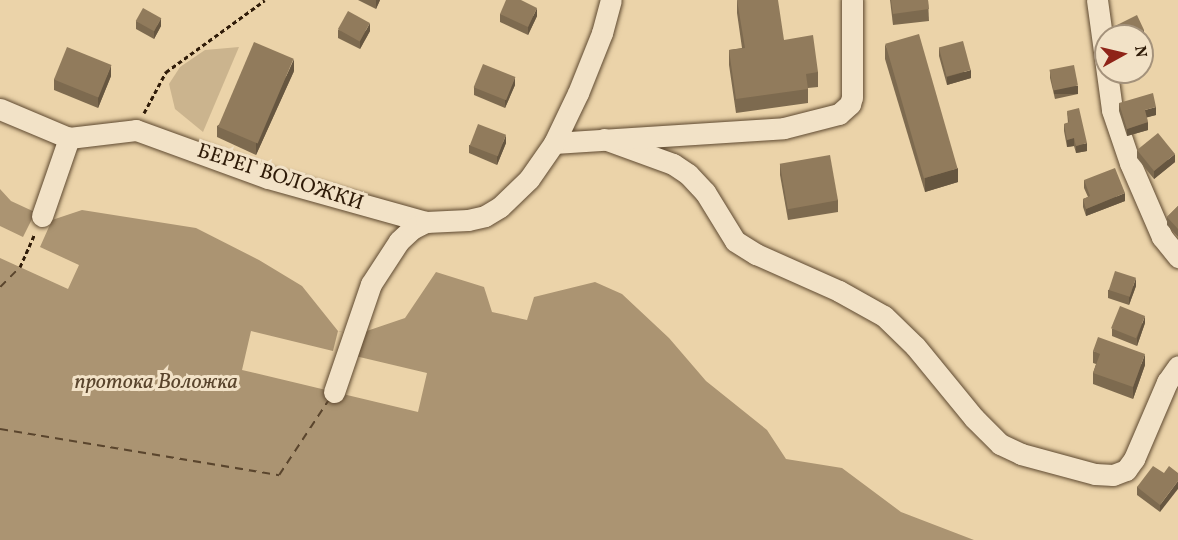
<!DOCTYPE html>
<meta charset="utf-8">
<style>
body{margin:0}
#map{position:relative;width:1178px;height:540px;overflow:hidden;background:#ebd3a9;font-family:Vollkorn,serif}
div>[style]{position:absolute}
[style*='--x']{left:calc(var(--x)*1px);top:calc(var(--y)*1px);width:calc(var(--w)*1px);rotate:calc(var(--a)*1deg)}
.green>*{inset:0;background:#cbb48e}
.water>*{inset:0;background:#ab9472}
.pier>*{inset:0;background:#ebd3a9}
.ferry>*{height:1.5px;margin-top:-0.75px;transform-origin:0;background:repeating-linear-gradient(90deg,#5a452d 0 8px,transparent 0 14px)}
.path>*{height:3px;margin-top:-1.5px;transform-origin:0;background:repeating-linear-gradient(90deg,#2f1b08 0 4.5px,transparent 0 7.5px)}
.roads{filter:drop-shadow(0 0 2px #5e4930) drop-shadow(0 0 2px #5e4930)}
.minor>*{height:21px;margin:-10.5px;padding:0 10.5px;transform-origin:10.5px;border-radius:10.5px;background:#f2e2c7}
.wall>*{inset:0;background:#7d6a4f}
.shaded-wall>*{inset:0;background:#665640;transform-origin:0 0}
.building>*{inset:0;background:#917b5c;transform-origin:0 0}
span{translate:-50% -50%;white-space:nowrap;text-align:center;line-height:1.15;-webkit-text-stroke:6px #f2e2c7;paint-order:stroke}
.street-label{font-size:21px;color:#2f1b08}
.water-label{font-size:22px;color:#5a452d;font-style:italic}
.north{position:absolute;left:1094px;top:24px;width:60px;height:60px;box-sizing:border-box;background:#f2e2c7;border:2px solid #a4927b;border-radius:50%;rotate:82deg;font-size:16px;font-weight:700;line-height:24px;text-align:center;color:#2f1b08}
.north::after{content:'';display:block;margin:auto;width:21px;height:27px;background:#8f2418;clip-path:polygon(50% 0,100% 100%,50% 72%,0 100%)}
</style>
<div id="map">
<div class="green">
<i style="clip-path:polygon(239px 47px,203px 132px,175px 109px,169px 84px,180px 67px,205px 50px)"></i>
</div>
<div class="water">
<i style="clip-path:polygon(0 189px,11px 201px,52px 220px,82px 210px,196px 228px,259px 260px,302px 286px,338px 331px,355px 335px,405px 318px,436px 272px,484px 287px,492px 312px,527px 320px,534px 297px,595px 282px,622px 294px,669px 338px,706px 381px,767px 430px,786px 459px,842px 468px,901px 512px,974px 540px,0 540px)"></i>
</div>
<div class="pier">
<i style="clip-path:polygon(35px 213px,52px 220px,40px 247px,79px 265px,68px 289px,0 258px,0 226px,23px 237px)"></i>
<i style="clip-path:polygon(251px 331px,333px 351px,338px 331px,355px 335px,351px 355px,427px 373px,418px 412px,242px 370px)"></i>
</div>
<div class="ferry">
<i style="--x:0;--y:287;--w:28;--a:-45"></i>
<i style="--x:0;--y:429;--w:283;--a:9.4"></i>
<i style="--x:279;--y:475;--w:89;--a:-56.5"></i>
</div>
<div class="path">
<i style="--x:144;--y:113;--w:47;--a:-61.8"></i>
<i style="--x:166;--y:72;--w:122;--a:-36"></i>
<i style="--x:20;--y:267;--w:37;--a:-66"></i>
</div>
<div class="roads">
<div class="minor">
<i style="--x:1097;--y:0;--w:111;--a:82.2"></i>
<i style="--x:1112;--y:110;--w:56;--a:71.2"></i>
<i style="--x:1130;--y:163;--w:81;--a:66.6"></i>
<i style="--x:1162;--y:237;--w:26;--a:51"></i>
<i style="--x:0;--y:109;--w:75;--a:22.8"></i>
<i style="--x:604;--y:139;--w:73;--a:19.9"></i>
<i style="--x:673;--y:164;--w:18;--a:34"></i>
<i style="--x:688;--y:174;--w:25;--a:47"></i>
<i style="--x:705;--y:192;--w:57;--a:58.5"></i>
<i style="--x:735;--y:241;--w:25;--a:32"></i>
<i style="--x:756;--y:254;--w:91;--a:24"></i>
<i style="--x:839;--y:291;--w:51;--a:29.1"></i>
<i style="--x:884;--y:316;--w:43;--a:44.1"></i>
<i style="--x:915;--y:346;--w:93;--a:50.7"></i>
<i style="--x:974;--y:418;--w:37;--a:45"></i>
<i style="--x:1000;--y:444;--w:23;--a:25"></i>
<i style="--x:1021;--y:454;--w:77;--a:15.1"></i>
<i style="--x:1095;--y:474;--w:18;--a:3"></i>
<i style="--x:1113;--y:475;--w:14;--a:-21"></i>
<i style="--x:1126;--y:470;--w:14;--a:-54"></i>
<i style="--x:1134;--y:459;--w:84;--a:-66.8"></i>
<i style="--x:1167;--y:382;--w:19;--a:-55"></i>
<i style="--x:554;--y:143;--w:230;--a:-3.7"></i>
<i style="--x:784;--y:128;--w:57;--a:-14.3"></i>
<i style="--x:839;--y:114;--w:15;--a:-42"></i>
<i style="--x:850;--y:104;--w:7;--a:-74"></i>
<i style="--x:852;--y:97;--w:97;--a:-90"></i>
<i style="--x:42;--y:216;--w:83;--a:-70.9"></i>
<i style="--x:69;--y:138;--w:67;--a:-6.8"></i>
<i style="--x:136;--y:130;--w:140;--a:20"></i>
<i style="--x:268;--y:178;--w:164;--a:15.6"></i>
<i style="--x:334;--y:392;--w:114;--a:-71.1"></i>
<i style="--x:371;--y:284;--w:51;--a:-56.9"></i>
<i style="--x:399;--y:241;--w:18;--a:-43"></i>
<i style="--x:412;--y:229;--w:16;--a:-27"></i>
<i style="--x:426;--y:222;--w:42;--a:-2.7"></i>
<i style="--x:468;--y:220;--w:17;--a:-13"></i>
<i style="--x:485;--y:216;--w:17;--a:-31"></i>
<i style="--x:500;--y:207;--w:40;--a:-44"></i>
<i style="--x:529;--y:179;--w:44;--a:-55.2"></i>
<i style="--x:554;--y:143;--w:55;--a:-64.4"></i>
<i style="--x:578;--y:93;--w:65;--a:-68.2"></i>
<i style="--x:602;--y:33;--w:34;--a:-75"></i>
</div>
</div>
<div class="wall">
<i style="clip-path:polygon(358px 0,380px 0,376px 9px)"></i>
<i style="clip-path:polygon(737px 0,784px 40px,818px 72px,818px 87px,808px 88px,808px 103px,736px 113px,729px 65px,729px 50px,742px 48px,737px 13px)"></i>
<i style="clip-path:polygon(890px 0,928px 0,929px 21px,893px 25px)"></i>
<i style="clip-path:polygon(500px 14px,537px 16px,528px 35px,500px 22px)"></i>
<i style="clip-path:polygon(136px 21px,161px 26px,154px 39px,136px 29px)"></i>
<i style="clip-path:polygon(338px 30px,370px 31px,360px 49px,338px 38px)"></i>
<i style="clip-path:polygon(885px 44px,958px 182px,925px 192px,885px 59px)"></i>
<i style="clip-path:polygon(939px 48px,971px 78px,947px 85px,939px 56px)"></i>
<i style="clip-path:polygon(1050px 70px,1078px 94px,1055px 99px,1050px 78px)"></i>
<i style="clip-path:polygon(294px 71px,256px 155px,217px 137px,217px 126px)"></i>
<i style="clip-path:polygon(111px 76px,98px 108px,54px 90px,54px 79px)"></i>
<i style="clip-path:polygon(515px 85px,505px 108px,474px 95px,474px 87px)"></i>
<i style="clip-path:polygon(1119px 103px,1156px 115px,1147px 117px,1148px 130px,1127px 136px,1119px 111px)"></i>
<i style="clip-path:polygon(1067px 111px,1087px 151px,1076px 153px,1074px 146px,1067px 147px,1064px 131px,1064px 124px,1068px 123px)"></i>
<i style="clip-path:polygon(506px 143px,497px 165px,469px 153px,469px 145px)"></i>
<i style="clip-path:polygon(1137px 150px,1175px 162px,1154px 179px,1137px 158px)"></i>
<i style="clip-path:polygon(780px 164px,838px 200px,838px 212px,788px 220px,780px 175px)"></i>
<i style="clip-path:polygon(1084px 180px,1125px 201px,1086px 216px,1083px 207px,1083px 199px,1088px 197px,1084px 188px)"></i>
<i style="clip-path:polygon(1178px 206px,1178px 237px,1167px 225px,1167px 217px)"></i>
<i style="clip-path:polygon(1136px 286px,1129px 305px,1108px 298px,1108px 290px)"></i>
<i style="clip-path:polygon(1145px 323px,1137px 346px,1112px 336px,1112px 329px)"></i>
<i style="clip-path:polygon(1093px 351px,1145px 365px,1133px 399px,1093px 384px,1093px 373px,1096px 364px,1093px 363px)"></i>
<i style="clip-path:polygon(1164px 473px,1160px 512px,1137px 495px,1137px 487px)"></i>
</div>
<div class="shaded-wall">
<i style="clip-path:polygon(376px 0,380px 0,376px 9px)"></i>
<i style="clip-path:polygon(537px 8px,537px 16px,528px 35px,528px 27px)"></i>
<i style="clip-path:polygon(161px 18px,161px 26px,154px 39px,154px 31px)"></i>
<i style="clip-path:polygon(370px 23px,370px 31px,360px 49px,360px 41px)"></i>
<i style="clip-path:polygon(1144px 30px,1144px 38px,1142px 39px,1142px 36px,1132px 36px)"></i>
<i style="clip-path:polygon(294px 59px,294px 71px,256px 155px,256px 143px)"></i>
<i style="clip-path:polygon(111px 65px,111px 76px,98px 108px,98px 97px)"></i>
<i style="clip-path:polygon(971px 70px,971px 78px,947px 85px,947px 77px)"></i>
<i style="clip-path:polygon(515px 77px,515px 85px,505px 108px,505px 100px)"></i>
<i style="left:1078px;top:86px;width:8px;height:24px;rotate:90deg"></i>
<i style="clip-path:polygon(1156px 107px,1156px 115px,1145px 118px,1145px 110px)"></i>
<i style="clip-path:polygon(1148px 122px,1148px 130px,1127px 136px,1127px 129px)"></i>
<i style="clip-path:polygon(506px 135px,506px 143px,497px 165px,497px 157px)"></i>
<i style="clip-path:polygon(1074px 138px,1074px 146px,1067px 147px,1067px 140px)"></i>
<i style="clip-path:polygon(1087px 143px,1087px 151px,1076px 153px,1076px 146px)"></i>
<i style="clip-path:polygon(1175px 154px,1175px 162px,1154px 179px,1154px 171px)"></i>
<i style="clip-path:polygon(958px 168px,958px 182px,925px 192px,925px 178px)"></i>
<i style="clip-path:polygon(1125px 193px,1125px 201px,1086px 216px,1086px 209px)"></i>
<i style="clip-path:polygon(1136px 278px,1136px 286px,1129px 305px,1129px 298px)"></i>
<i style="clip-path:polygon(1145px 316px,1145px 323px,1137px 346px,1137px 338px)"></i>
<i style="clip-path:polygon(1145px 354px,1145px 365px,1133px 399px,1133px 387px)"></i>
<i style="clip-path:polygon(1178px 481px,1178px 489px,1160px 512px,1160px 505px)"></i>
</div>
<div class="building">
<i style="clip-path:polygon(506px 0,521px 0,537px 8px,528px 27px,500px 14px)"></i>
<i style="clip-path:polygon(737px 0,778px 0,784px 40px,813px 35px,818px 72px,806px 74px,808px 89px,736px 99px,729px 50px,745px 48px)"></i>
<i style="clip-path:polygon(891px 0,928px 0,929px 9px,893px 14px)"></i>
<i style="left:143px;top:8px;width:21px;height:15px;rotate:29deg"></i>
<i style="left:348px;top:11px;width:25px;height:21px;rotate:29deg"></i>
<i style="clip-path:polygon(1137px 15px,1144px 30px,1132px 36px,1110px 36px,1107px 30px)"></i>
<i style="left:919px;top:34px;width:140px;height:35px;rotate:74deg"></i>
<i style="left:963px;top:41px;width:30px;height:25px;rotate:75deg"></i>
<i style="left:254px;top:42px;width:43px;height:92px;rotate:23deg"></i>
<i style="left:67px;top:47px;width:48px;height:35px;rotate:22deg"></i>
<i style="left:483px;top:64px;width:35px;height:25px;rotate:22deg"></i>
<i style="left:1074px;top:65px;width:21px;height:25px;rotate:79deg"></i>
<i style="clip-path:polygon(1153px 93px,1156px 107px,1145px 110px,1148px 122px,1127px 129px,1119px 103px)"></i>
<i style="clip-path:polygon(1079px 108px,1087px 143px,1076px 146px,1074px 138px,1067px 140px,1064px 124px,1069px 122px,1067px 111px)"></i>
<i style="left:478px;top:124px;width:30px;height:23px;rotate:21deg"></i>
<i style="left:1158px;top:133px;width:27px;height:27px;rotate:51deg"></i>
<i style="left:830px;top:155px;width:46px;height:51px;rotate:80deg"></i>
<i style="clip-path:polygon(1115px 168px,1125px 193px,1086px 209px,1083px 199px,1090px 196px,1084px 180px)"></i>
<i style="clip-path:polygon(1178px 206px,1178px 229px,1167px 217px)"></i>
<i style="left:1115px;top:271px;width:22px;height:20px;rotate:18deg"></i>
<i style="left:1120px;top:306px;width:27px;height:24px;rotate:22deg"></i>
<i style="clip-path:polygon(1098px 337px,1145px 354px,1133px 387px,1093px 373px,1100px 354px,1093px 351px)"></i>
<i style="clip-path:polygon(1153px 466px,1164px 473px,1169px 466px,1178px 473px,1178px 481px,1160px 505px,1137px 487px)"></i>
</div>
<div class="street-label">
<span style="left:280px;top:178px;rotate:18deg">БЕРЕГ ВОЛОЖКИ</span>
</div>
<div class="water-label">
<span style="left:156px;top:383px">протока Воложка</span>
</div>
<div class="north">N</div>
</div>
